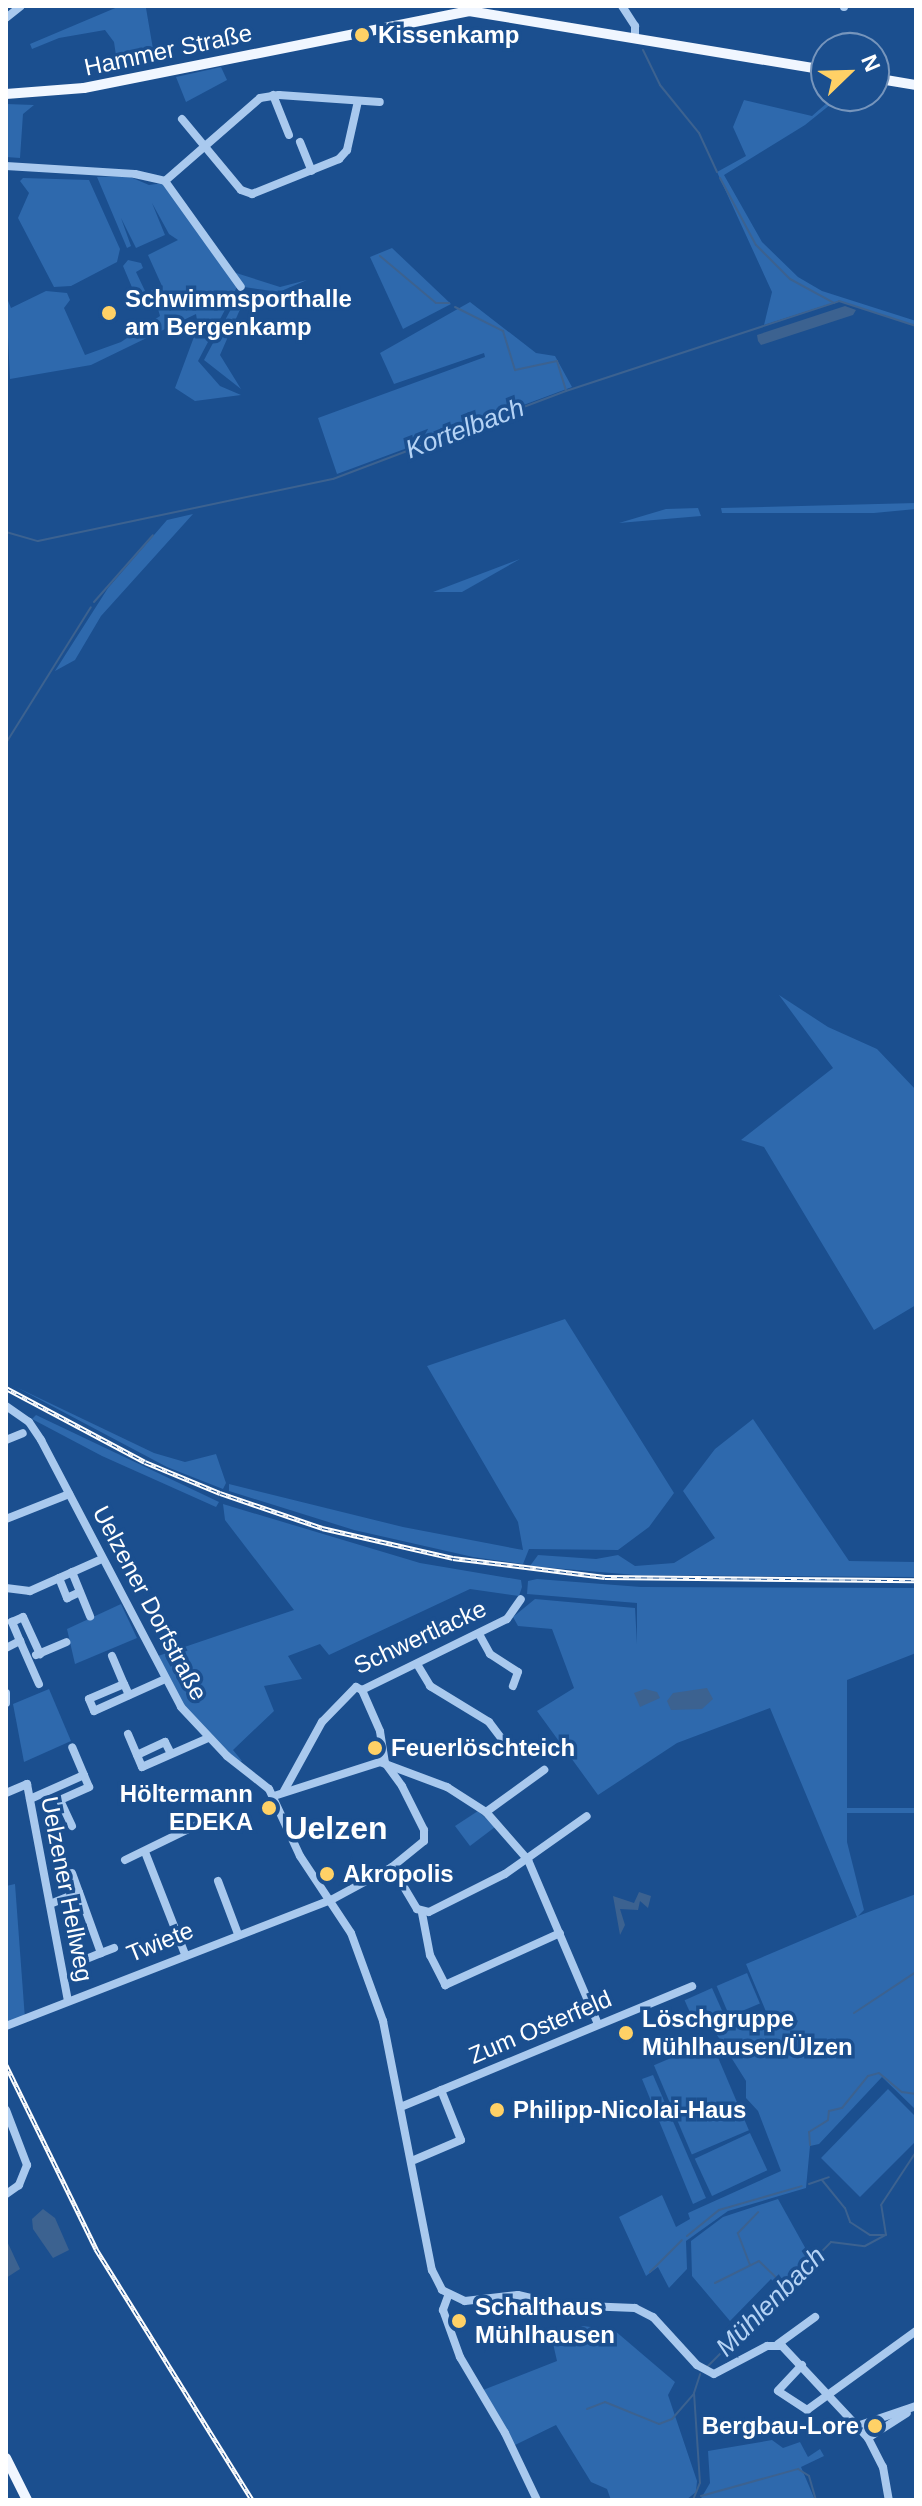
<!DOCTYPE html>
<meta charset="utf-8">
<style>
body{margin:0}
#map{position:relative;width:922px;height:2506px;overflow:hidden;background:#1b4f8f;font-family:Arial,sans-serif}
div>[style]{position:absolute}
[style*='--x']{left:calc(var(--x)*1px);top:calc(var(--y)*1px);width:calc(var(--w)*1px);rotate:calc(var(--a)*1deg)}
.green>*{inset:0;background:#2e69ad;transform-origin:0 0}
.water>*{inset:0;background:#3c6290}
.stream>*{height:2px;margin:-1px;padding:0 1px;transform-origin:1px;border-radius:1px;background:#3c6290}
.minor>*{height:8px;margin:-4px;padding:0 4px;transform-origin:4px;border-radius:4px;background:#a9c9ee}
.major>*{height:10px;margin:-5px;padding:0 5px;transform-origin:5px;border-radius:5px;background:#f0f6ff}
.rail>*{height:5px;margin-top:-2.5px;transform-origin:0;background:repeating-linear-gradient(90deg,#1b4f8f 0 6px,#fff 0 12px);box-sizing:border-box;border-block:2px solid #fff}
.dots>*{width:22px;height:22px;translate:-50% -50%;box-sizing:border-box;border:4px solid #1b4f8f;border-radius:50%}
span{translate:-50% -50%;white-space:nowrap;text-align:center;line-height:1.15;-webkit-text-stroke:7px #1b4f8f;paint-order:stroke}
.poi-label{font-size:24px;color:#fff;font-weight:700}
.left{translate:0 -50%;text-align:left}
.right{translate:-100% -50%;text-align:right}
.street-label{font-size:24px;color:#fff}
.water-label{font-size:26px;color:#b5d3f5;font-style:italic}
.district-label{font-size:32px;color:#fff;font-weight:700}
.frame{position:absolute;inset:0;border:8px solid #fff;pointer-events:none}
.north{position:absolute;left:810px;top:32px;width:80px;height:80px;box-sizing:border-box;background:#1b4f8f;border:2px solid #7695bc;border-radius:50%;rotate:67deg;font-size:22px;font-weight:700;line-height:32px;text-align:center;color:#fff}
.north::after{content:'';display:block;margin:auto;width:28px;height:36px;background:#ffd166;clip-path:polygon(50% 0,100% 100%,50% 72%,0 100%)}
</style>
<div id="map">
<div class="green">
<i style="clip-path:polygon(120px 6px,146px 8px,153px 49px,130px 55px,131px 65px,118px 69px,114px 42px,105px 30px,59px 38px,32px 49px,30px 44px)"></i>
<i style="clip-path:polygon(221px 67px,227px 80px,186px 102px,176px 77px)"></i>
<i style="clip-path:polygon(835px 96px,841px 96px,805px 125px,724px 175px,762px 242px,798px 277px,822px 291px,916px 321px,916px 326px,839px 301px,764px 325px,772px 292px,717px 172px,746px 156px,733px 127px,744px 100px,812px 116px)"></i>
<i style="clip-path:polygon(6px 104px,34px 105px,23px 114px,20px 158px,6px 157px)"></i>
<i style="clip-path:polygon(128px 176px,149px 185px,163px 183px,237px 287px,198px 361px,220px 386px,241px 395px,195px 401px,175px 388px,198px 326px,196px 314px,91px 365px,10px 379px,6px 296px,11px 308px,46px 291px,67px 293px,70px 300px,64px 308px,85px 355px,121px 342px,160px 316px,156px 302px,139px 304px,123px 266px,128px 260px,141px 263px,143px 268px,136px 272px,146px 293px,162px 286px,148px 255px,178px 240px,169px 234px,152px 203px,165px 235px,136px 248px,121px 218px,131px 246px,127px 248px,97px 177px)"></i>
<i style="clip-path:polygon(23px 178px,89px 180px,120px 249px,117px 262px,71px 286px,54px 287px,18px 218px,29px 193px,20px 181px)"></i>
<i style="clip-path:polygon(392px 248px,451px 304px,403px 329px,370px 257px)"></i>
<i style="clip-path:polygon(233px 272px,280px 287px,307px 280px,279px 292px,244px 287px)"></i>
<i style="clip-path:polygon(240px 292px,245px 298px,220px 355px,241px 389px,204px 360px)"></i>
<i style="clip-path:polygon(470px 302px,536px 353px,555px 356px,572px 387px,337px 474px,318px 418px,485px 357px,484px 353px,394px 384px,380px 353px)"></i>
<i style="clip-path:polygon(916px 503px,916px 509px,874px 513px,722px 513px,721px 508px)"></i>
<i style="clip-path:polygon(698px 508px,701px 516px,619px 523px,666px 509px)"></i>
<i style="clip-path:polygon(193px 514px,101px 616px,75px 660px,55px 671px,108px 588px,167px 520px)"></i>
<i style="clip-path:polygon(520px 559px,462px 592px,433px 592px)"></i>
<i style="clip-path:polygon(779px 995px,828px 1027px,877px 1049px,916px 1090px,916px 1305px,874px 1330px,764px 1147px,741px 1140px,833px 1068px)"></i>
<i style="clip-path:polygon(565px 1319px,674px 1493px,649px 1527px,618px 1550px,529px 1549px,523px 1564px,473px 1557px,354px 1530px,229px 1491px,229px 1484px,403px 1527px,523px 1550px,518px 1522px,427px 1366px)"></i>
<i style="clip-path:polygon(16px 1387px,154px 1453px,185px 1462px,216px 1454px,226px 1483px,223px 1489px,167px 1467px)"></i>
<i style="clip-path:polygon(36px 1415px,219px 1502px,216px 1507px,102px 1456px,32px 1419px)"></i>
<i style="clip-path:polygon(753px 1419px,849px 1561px,916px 1562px,916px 1577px,635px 1575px,530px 1566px,538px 1555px,596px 1559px,618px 1555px,635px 1566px,674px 1563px,715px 1538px,683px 1491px,715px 1449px)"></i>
<i style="clip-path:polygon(223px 1504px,420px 1563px,521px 1580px,522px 1587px,519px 1596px,470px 1589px,329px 1655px,320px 1644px,288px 1656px,302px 1679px,264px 1686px,274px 1711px,233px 1750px,242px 1761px,236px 1764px,194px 1723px,152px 1658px,294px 1610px,225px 1520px)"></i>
<i style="clip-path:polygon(537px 1579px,641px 1587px,916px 1588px,916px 1653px,847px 1680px,847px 1842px,864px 1910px,858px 1916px,916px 1894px,916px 2110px,882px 2077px,819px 2144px,810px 2146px,806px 2188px,728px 2211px,686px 2241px,687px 2269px,669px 2288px,658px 2267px,646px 2276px,619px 2217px,662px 2195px,676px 2227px,690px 2219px,688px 2213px,781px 2171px,758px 2111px,746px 2098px,746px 2081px,717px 2035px,767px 2014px,746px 1964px,857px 1917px,770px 1708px,677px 1743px,598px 1795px,537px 1711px,574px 1688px,552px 1629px,518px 1626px,513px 1617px,535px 1599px,635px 1608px,637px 1644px,637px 1603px,527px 1594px,528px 1581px)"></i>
<i style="clip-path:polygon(121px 1604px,137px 1638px,75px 1664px,67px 1629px)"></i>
<i style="clip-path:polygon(49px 1689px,71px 1741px,24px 1762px,13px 1704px)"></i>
<i style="left:916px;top:1808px;width:5px;height:71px;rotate:90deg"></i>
<i style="clip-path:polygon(478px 1811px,495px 1827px,470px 1846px,455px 1826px)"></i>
<i style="clip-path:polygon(15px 1884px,25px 2019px,6px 2026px,6px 1886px)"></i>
<i style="left:747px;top:1973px;width:33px;height:33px;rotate:67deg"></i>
<i style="left:712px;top:1988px;width:32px;height:30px;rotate:66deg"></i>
<i style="left:711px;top:2041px;width:97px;height:62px;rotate:67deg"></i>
<i style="clip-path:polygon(653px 2075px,706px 2198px,693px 2204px,642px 2079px)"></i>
<i style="clip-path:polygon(888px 2089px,916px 2117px,916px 2141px,860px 2197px,821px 2158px)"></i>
<i style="left:750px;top:2133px;width:41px;height:61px;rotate:65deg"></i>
<i style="clip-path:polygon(778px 2199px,812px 2260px,778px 2288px,771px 2279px,730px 2321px,692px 2276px,691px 2241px,723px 2217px)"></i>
<i style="clip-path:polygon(583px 2326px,614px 2330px,675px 2382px,668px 2395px,697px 2481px,696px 2492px,686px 2500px,611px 2500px,607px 2489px,591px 2482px,556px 2425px,515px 2445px,483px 2390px,557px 2361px,552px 2339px)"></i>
<i style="clip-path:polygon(772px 2440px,783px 2448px,800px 2442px,808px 2457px,820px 2449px,824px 2456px,801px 2467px,815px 2500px,700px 2500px,710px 2483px,708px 2451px)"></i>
</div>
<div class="water">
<i style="clip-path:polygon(845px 306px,856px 310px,853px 315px,761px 345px,758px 341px,757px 335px)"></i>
<i style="clip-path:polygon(707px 1688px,713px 1699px,702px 1709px,671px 1710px,667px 1701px,673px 1693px)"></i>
<i style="clip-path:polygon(645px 1689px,657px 1692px,660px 1698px,640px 1707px,634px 1693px)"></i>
<i style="clip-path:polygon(639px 1892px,651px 1896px,648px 1908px,640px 1901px,638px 1910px,620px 1909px,625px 1925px,620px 1935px,613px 1896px,634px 1903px)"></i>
<i style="clip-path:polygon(43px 2209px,55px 2218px,69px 2250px,53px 2258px,33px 2229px,32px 2219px)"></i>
<i style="clip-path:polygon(6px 2239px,20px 2269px,6px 2278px)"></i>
</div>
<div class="stream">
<i style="--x:643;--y:50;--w:39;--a:64"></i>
<i style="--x:660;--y:85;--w:62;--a:50.9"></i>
<i style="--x:699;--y:133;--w:43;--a:65.2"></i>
<i style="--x:720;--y:178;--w:76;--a:61.8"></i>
<i style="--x:756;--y:245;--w:48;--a:45"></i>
<i style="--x:790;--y:279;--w:50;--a:28.6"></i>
<i style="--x:380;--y:256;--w:73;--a:40"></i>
<i style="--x:436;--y:303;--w:13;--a:0"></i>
<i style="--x:455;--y:307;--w:54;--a:26.6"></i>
<i style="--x:503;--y:331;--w:41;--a:72.9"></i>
<i style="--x:515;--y:370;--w:43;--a:-12.1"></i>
<i style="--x:557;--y:361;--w:31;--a:73"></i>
<i style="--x:6;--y:532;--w:33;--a:16"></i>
<i style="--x:38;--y:541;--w:301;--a:-11.9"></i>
<i style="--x:333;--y:479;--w:249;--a:-20.7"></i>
<i style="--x:566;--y:391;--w:287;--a:-18.2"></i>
<i style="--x:839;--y:301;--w:81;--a:18"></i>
<i style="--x:94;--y:602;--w:89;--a:-48.6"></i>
<i style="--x:6;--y:743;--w:160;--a:-58"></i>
<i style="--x:854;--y:2013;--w:74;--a:-33.5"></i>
<i style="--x:810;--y:2145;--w:13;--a:-94"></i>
<i style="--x:809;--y:2132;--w:22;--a:-32"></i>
<i style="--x:828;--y:2120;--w:9;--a:-84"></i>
<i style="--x:829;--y:2111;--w:13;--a:-13"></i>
<i style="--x:842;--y:2108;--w:41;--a:-50.9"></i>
<i style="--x:868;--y:2076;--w:11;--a:-15"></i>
<i style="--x:879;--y:2073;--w:30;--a:40"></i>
<i style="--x:902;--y:2092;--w:14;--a:8"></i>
<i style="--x:822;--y:2180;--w:36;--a:51"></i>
<i style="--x:845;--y:2208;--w:15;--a:70"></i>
<i style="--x:850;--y:2222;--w:24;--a:33"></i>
<i style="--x:870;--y:2235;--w:14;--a:0"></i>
<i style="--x:809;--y:2184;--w:21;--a:-19"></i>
<i style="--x:687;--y:2236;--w:41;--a:-39.1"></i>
<i style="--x:719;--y:2210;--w:86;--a:-16.1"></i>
<i style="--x:750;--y:2265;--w:34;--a:-111"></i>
<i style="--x:738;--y:2233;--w:29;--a:-46"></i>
<i style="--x:650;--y:2272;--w:45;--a:-45"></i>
<i style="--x:715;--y:2283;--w:49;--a:-26.6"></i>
<i style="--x:759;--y:2261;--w:36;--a:44"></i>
<i style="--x:707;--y:2367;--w:176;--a:-45.2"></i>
<i style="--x:831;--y:2242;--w:34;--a:7"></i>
<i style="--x:865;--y:2246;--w:24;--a:-28"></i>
<i style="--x:886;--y:2235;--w:30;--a:-99"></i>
<i style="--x:881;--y:2205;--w:64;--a:-56.6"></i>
<i style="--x:587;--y:2409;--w:19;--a:-21"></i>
<i style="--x:605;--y:2402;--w:58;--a:22.2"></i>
<i style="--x:659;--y:2424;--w:14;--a:-21"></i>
<i style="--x:672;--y:2419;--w:33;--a:-49"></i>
<i style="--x:701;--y:2496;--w:101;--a:-15.6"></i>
<i style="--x:798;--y:2469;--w:13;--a:32"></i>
<i style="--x:809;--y:2476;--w:25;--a:74"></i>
<i style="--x:693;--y:2500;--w:18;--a:-68"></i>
<i style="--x:700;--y:2483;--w:90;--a:-93.8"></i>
<i style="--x:694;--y:2393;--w:20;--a:-72"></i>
</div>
<div class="minor">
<i style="--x:622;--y:6;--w:24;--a:57"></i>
<i style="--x:635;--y:26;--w:12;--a:90"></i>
<i style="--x:844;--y:6;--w:1;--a:90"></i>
<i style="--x:6;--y:18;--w:19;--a:-39"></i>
<i style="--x:273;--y:95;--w:43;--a:68.2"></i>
<i style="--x:182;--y:119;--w:92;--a:50.3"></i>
<i style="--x:241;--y:190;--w:12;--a:20"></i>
<i style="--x:252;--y:194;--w:94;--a:-21.9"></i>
<i style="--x:339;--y:159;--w:12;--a:-48"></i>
<i style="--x:347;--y:150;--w:50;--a:-77.3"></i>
<i style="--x:300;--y:142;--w:31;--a:68"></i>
<i style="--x:6;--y:166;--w:129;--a:3.5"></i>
<i style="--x:135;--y:174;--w:31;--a:13"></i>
<i style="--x:165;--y:181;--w:130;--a:54.4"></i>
<i style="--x:165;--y:181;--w:126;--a:-41.1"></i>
<i style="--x:260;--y:98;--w:19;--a:-9"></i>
<i style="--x:279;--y:95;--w:101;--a:4"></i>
<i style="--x:6;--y:1406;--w:28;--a:35"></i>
<i style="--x:29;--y:1422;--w:22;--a:56"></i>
<i style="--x:41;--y:1440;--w:301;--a:62.3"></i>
<i style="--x:181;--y:1707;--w:67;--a:46.8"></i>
<i style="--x:227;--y:1756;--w:53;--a:38.2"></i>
<i style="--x:269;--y:1789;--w:74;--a:65.2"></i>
<i style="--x:300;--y:1856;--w:92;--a:56.5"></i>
<i style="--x:351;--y:1933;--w:94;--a:70"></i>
<i style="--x:383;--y:2021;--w:254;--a:78.9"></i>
<i style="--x:432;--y:2270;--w:22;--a:63"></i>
<i style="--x:442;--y:2290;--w:25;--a:26"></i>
<i style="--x:465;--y:2301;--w:53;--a:-6.5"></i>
<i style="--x:518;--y:2295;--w:44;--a:13.1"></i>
<i style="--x:561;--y:2305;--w:74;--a:2.3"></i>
<i style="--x:635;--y:2308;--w:20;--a:27"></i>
<i style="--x:653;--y:2317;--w:65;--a:47.5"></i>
<i style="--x:697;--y:2365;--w:19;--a:28"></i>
<i style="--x:714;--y:2374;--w:60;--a:-27.8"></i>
<i style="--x:767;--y:2346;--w:15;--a:0"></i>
<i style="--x:782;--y:2346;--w:126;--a:46.9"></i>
<i style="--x:868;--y:2438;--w:33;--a:63"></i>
<i style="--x:883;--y:2467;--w:34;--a:80"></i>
<i style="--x:6;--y:1440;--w:18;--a:-22"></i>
<i style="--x:6;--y:1519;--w:68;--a:-21.6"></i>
<i style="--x:72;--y:1572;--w:48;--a:67.8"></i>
<i style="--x:59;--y:1578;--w:22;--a:68"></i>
<i style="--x:67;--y:1598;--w:14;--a:-25"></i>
<i style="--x:6;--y:1588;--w:24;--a:7"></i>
<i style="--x:30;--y:1591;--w:79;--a:-24"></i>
<i style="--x:479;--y:1634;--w:23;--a:61"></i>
<i style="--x:490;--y:1654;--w:33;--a:33"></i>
<i style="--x:518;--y:1672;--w:15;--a:110"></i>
<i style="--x:20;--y:1641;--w:21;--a:-113"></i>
<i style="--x:12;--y:1622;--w:12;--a:-24"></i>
<i style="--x:23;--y:1617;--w:41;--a:65.3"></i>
<i style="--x:6;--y:1648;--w:16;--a:-27"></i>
<i style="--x:20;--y:1641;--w:47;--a:66.2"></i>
<i style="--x:36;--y:1655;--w:33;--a:-23"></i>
<i style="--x:112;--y:1656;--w:30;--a:67"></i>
<i style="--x:417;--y:1664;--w:26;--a:59"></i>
<i style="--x:430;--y:1686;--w:69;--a:31.4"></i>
<i style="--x:489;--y:1722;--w:25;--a:53"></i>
<i style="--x:362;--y:1690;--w:161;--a:-26.1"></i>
<i style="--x:507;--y:1619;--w:24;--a:-55"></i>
<i style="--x:6;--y:1693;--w:10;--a:90"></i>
<i style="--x:129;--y:1695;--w:12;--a:-114"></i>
<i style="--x:124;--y:1684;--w:38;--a:157"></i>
<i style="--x:89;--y:1699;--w:13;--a:67"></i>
<i style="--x:94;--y:1711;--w:76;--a:-24.2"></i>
<i style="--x:128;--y:1734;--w:36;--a:67"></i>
<i style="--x:142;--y:1767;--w:72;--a:-23.7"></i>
<i style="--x:137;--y:1755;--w:31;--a:-25"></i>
<i style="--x:165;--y:1742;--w:13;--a:63"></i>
<i style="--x:284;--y:1791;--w:79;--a:-61.2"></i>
<i style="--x:322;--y:1722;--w:49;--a:-45.8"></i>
<i style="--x:356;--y:1687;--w:7;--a:27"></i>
<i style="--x:6;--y:1793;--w:23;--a:-23"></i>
<i style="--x:27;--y:1784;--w:221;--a:79.3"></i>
<i style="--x:274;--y:1796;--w:111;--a:-17.8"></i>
<i style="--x:380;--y:1762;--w:72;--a:20.5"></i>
<i style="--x:447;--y:1787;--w:46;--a:32.7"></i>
<i style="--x:486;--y:1812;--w:64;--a:48.8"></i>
<i style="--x:528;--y:1860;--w:178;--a:66.9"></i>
<i style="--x:30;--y:1799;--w:59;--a:-24"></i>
<i style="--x:84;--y:1775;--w:30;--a:-113"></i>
<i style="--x:486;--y:1812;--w:72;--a:-35.9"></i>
<i style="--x:72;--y:1826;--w:29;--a:-115"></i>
<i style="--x:60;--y:1800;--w:32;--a:-24"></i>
<i style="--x:89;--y:1787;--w:13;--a:-113"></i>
<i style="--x:145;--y:1852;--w:110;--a:68.6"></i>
<i style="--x:125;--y:1860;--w:87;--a:-26"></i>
<i style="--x:203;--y:1822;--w:7;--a:74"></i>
<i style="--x:392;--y:1867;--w:49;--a:59.2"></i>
<i style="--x:417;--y:1909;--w:12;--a:14"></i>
<i style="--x:429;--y:1912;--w:85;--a:-26.6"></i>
<i style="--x:505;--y:1874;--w:100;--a:-35.3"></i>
<i style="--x:72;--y:1873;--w:20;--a:70"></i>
<i style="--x:218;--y:1881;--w:57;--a:69.3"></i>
<i style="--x:50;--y:1904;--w:31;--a:-22"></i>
<i style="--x:79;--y:1892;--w:65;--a:70.2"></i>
<i style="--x:101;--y:1953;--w:18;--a:158"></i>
<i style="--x:422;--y:1913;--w:43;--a:79.2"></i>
<i style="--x:430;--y:1955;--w:34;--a:63"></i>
<i style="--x:445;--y:1985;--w:126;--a:-24.3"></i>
<i style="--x:101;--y:1953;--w:14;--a:-21"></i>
<i style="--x:6;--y:2026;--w:349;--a:-21.2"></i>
<i style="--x:331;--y:1900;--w:69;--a:-28.4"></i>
<i style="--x:392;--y:1867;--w:41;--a:-39.1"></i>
<i style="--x:424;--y:1841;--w:11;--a:-90"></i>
<i style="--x:424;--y:1830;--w:49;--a:-116.6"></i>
<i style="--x:402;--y:1786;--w:29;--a:-126"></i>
<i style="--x:385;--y:1763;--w:32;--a:-99"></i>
<i style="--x:380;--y:1731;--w:45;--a:-113.7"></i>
<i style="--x:403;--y:2106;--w:313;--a:-22.5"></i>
<i style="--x:6;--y:2110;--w:59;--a:69.1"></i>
<i style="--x:27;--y:2165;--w:22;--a:112"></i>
<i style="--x:19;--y:2185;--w:16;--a:145"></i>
<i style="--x:414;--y:2160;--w:51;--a:-23.1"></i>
<i style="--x:461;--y:2140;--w:54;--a:-111.8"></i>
<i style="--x:448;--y:2296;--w:15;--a:110"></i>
<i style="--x:443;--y:2310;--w:50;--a:70.1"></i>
<i style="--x:460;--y:2357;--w:88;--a:59.4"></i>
<i style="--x:505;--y:2433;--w:74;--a:64.5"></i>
<i style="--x:778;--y:2344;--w:46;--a:-36.1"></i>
<i style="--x:802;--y:2365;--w:35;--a:133"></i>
<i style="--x:778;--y:2391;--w:35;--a:33"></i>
<i style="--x:807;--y:2410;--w:135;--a:-35.9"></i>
<i style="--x:857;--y:2426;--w:62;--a:-18.7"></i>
<i style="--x:868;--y:2438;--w:46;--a:-32.7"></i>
</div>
<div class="major">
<i style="--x:874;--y:78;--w:43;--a:9.5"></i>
<i style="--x:6;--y:94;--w:78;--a:-4.4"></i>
<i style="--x:84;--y:88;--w:393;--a:-11.3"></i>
<i style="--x:469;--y:11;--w:362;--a:9.4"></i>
<i style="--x:6;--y:2458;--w:47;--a:63.4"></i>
</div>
<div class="rail">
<i style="--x:6;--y:1388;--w:157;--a:28"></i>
<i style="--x:145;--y:1462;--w:81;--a:22.5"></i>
<i style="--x:220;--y:1493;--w:108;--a:18.9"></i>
<i style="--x:322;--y:1528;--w:134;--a:12.9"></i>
<i style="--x:453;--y:1558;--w:153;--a:7.1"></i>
<i style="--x:605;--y:1577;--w:311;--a:0.6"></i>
<i style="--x:6;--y:2065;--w:205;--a:63.9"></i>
<i style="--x:96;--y:2249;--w:296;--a:58.1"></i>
</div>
<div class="dots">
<i style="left:362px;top:35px;background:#ffd166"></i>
<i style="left:109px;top:313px;background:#ffd166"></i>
<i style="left:375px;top:1748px;background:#ffd166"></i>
<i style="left:269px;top:1808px;background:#ffd166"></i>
<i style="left:327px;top:1874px;background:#ffd166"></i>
<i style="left:626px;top:2033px;background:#ffd166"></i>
<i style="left:497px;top:2110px;background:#ffd166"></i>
<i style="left:459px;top:2321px;background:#ffd166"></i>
<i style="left:875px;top:2426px;background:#ffd166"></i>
</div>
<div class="poi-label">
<span class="left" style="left:378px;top:35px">Kissenkamp</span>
<span class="left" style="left:125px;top:313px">Schwimmsporthalle<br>am Bergenkamp</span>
<span class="left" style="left:391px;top:1748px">Feuerlöschteich</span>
<span class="right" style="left:253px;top:1808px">Höltermann<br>EDEKA</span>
<span class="left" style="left:343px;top:1874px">Akropolis</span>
<span class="left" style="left:642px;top:2033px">Löschgruppe<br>Mühlhausen/Ülzen</span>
<span class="left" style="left:513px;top:2110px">Philipp-Nicolai-Haus</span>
<span class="left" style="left:475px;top:2321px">Schalthaus<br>Mühlhausen</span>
<span class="right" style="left:859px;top:2426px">Bergbau-Lore</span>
</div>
<div class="street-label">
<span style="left:168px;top:50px;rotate:-12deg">Hammer Straße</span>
<span style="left:150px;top:1603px;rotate:62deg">Uelzener Dorfstraße</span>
<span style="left:420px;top:1637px;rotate:-25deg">Schwertlacke</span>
<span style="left:67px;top:1889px;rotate:79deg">Uelzener Hellweg</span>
<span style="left:160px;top:1942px;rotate:-22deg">Twiete</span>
<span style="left:540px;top:2027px;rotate:-23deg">Zum Osterfeld</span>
</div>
<div class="water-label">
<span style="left:465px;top:429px;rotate:-21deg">Kortelbach</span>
<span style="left:771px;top:2302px;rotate:-45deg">Mühlenbach</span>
</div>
<div class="district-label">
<span style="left:336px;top:1828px">Uelzen</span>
</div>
<div class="frame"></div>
<div class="north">N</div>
</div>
